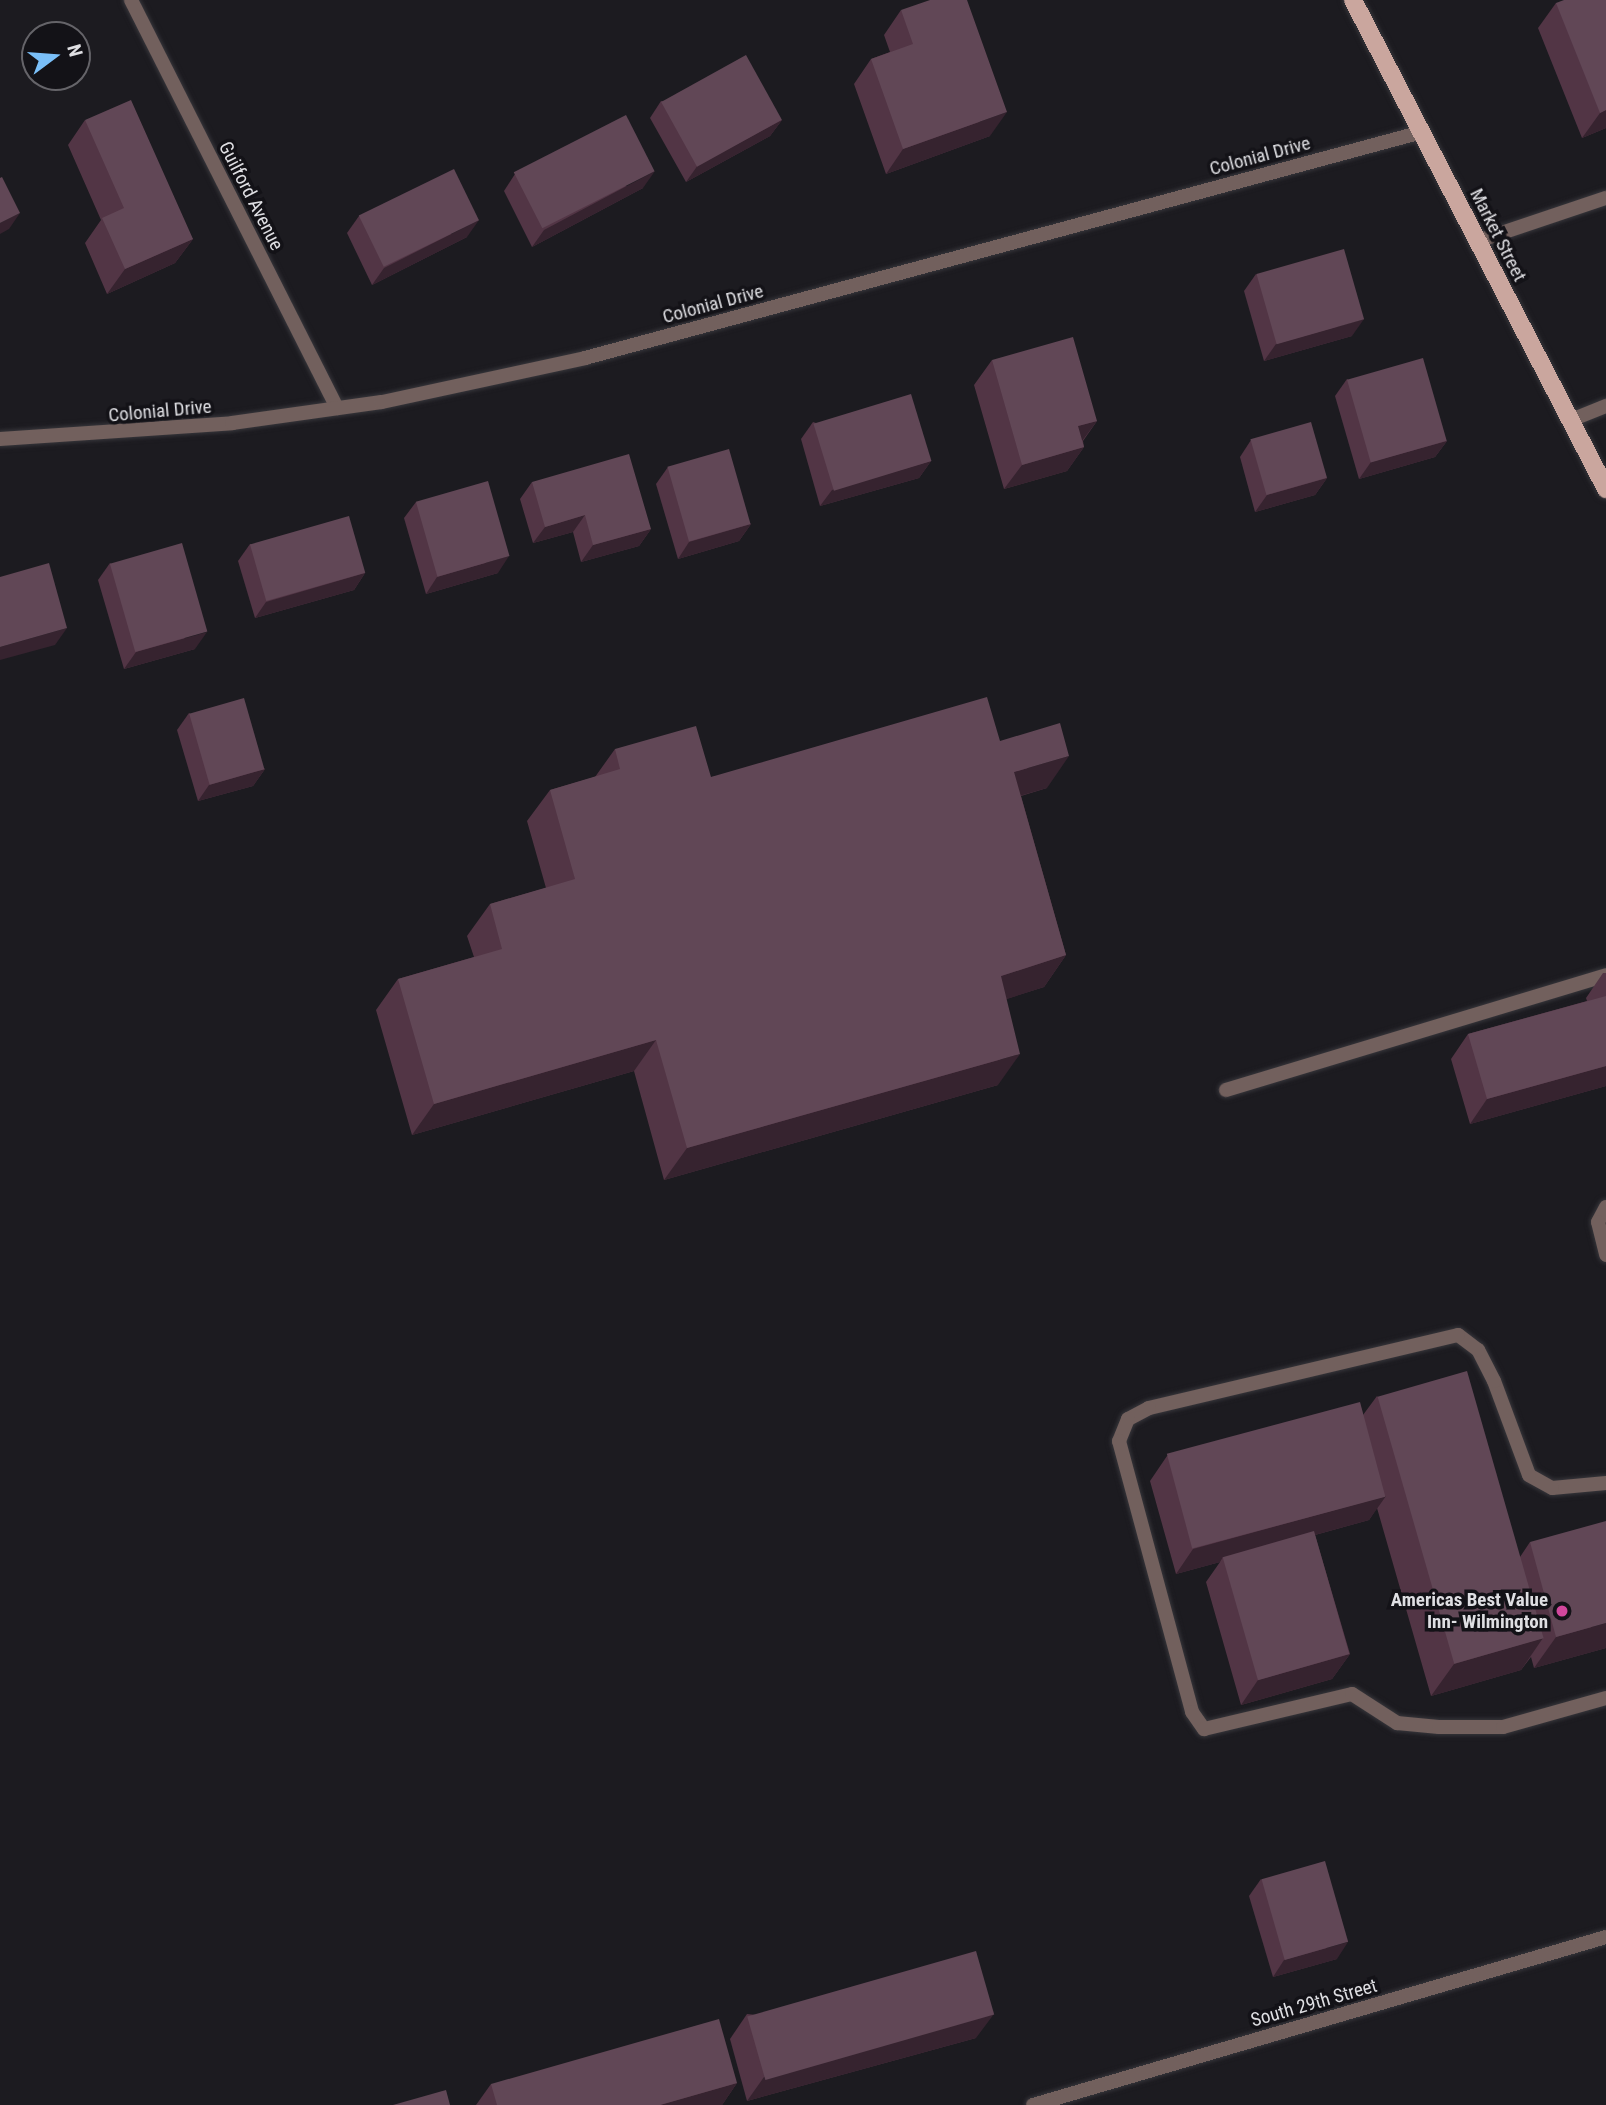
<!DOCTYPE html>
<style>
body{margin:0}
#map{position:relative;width:1606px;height:2105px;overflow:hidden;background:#1c1b20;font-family:"Roboto Condensed",sans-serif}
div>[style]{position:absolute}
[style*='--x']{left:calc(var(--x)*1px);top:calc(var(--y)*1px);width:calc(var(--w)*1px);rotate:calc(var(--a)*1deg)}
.roads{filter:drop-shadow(0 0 2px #37363b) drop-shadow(0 0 2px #37363b)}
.service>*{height:14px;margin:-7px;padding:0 7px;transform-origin:7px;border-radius:7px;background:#72605d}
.minor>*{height:14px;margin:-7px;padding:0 7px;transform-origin:7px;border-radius:7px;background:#72605d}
.primary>*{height:18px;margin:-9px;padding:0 9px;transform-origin:9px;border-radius:9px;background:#caa69e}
.wall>*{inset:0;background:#523545}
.shaded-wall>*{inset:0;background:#36232f}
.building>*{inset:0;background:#614756;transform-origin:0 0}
.dots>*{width:19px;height:19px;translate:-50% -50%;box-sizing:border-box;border:4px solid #131217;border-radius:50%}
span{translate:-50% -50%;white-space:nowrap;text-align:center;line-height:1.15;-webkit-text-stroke:7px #131217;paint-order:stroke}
.street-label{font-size:19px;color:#dfdfe3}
.poi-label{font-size:19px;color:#dfdfe3;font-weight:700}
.right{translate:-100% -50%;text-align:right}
.north{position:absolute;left:21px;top:21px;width:70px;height:70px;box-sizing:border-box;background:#131217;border:2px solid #656469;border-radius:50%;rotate:74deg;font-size:19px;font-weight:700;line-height:28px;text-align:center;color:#dfdfe3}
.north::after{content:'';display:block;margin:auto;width:24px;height:32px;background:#7abff8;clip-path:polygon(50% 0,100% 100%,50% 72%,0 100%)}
</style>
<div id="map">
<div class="roads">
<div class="service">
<i style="--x:1571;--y:420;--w:38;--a:-22"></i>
<i style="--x:1226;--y:1090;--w:397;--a:-16.8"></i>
<i style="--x:1606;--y:1207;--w:17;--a:118"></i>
<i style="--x:1598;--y:1222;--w:34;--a:76"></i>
<i style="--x:1606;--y:1483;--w:54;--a:174.7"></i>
<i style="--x:1552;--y:1488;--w:26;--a:-151"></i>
<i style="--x:1529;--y:1475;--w:100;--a:-110.4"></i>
<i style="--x:1494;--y:1381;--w:35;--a:-117"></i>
<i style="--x:1478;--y:1350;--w:25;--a:-143"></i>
<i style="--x:1458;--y:1335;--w:318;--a:166.7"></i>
<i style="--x:1149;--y:1408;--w:24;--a:152"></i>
<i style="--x:1128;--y:1419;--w:24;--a:112"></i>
<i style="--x:1119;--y:1441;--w:281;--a:74.9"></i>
<i style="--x:1192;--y:1712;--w:21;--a:55"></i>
<i style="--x:1204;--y:1729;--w:152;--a:-13.3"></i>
<i style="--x:1352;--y:1694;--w:54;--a:32.8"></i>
<i style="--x:1397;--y:1723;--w:42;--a:5.4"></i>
<i style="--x:1439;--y:1727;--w:64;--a:0"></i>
<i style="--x:1503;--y:1727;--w:107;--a:-15.7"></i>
</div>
<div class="minor">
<i style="--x:131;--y:0;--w:457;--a:63.2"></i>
<i style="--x:1478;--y:241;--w:135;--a:-18.6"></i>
<i style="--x:0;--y:439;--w:233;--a:-3.9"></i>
<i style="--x:232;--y:423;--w:151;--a:-8"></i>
<i style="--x:382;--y:402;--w:208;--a:-12.2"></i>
<i style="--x:585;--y:358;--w:867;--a:-15.11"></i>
<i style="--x:1033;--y:2105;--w:597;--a:-16.34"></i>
</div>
<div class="primary">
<i style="--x:1353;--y:0;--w:551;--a:62.64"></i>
</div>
</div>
<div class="wall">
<i style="clip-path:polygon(1606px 0,1606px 128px,1582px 138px,1538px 28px,1556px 3px)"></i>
<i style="clip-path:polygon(901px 10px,990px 136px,886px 174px,854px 84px,871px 59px,890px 52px,884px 35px)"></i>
<i style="clip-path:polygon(661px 101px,782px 120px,770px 136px,686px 182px,650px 118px)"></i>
<i style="clip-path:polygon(85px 120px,193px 239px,175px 263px,107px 294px,85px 243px,101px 220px,68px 145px)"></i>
<i style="clip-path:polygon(515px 174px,643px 188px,532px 247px,504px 191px)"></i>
<i style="clip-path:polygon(359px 216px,467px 237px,372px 285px,347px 233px)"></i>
<i style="clip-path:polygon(1256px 274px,1352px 336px,1264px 361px,1244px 291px)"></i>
<i style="clip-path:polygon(992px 360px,1097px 421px,1083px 441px,1084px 447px,1067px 471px,1004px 489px,974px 385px)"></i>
<i style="clip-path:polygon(1347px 379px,1447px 441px,1435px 457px,1359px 479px,1335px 396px)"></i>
<i style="clip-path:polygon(813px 422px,931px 461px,919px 478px,820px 506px,801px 439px)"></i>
<i style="clip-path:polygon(1251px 440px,1327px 478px,1315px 495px,1255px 512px,1240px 457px)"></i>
<i style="clip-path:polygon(668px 467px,751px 524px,739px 541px,678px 559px,656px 484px)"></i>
<i style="clip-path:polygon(532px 482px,651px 529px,639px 546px,581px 562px,573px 532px,533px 543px,520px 499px)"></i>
<i style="clip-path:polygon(416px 502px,498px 573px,426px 594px,404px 518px)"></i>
<i style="clip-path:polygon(250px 544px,365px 573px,354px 590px,255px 618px,238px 561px)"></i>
<i style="clip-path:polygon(110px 563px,195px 649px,124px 669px,98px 580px)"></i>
<i style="clip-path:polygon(189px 713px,265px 769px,253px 786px,198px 801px,177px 730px)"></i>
<i style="clip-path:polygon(1000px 741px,1047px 788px,1021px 796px,1066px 955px,1044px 987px,1006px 999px,998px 1085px,664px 1180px,634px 1071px,412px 1135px,376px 1010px,398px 979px,474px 957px,467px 936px,490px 904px,546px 888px,527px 821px,550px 790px,595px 777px,615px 749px,711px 777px)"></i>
<i style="clip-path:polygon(1603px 973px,1606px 973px,1606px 1086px,1470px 1124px,1451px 1059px,1468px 1034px,1587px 1001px,1586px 998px)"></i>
<i style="clip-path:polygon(1377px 1396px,1520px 1557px,1530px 1542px,1606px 1648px,1534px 1668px,1531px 1657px,1521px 1670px,1431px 1696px,1377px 1508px,1369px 1520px,1315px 1535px,1350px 1654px,1332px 1679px,1241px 1705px,1206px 1582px,1220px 1562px,1176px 1574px,1150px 1481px,1167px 1456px,1363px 1415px)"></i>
<i style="clip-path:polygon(1261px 1879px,1337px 1959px,1273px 1977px,1249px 1896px)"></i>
<i style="clip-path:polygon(747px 2014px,976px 2038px,747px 2101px,730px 2039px)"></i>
<i style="clip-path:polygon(737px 2083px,722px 2105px,476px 2105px,491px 2084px)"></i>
</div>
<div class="shaded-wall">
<i style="clip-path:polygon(1606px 110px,1606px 128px,1582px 138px,1600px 113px)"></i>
<i style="clip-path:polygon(1007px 112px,990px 136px,886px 174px,903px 149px)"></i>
<i style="clip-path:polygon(782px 120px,770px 136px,686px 182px,698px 165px)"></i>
<i style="clip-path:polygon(655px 171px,643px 188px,532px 247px,544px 230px)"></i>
<i style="clip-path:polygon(20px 213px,9px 229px,0 234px,0 223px)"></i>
<i style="clip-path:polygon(479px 220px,467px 237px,372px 285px,384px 268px)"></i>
<i style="clip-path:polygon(193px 239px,175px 263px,107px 294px,125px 269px)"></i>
<i style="clip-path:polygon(1364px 319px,1352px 336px,1264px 361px,1276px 344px)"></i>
<i style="clip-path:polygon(1097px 421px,1079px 445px,1078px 426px)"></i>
<i style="clip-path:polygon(1447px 441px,1435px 457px,1359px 479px,1371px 462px)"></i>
<i style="clip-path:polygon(1084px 447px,1067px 471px,1004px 489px,1022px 465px)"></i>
<i style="clip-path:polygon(931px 461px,919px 478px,820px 506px,832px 490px)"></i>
<i style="clip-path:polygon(1327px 478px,1315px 495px,1255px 512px,1267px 495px)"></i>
<i style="clip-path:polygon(585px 515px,573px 532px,533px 543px,545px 527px)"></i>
<i style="clip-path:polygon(751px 524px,739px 541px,678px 559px,689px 542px)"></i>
<i style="clip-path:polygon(651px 529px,639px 546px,581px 562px,593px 545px)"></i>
<i style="clip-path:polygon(509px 556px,498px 573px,426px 594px,437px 577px)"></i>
<i style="clip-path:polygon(365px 573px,354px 590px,255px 618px,266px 602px)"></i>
<i style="clip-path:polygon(67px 628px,55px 645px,0 660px,0 647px)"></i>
<i style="clip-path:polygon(207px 632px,195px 649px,124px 669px,136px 652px)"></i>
<i style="clip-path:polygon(1069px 756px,1047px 788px,992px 804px,1014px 772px)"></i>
<i style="clip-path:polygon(265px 769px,253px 786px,198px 801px,209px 785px)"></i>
<i style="clip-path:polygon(1066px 955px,1044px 987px,979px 1008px,1001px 976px)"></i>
<i style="clip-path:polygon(656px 1040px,634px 1071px,412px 1135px,434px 1104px)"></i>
<i style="clip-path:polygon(1020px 1054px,998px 1085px,664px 1180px,687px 1148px)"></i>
<i style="clip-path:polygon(1606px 1066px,1606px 1086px,1470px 1124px,1487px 1099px)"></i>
<i style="clip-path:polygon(1386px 1496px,1369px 1520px,1224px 1560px,1223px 1557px,1220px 1562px,1176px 1574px,1193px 1549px)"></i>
<i style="clip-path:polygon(1606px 1623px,1606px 1648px,1534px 1668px,1556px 1637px)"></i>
<i style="clip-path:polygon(1543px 1638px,1521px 1670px,1431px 1696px,1454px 1664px)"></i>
<i style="clip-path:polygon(1350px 1654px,1332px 1679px,1241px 1705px,1258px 1680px)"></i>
<i style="clip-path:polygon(1348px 1942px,1337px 1959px,1273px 1977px,1284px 1960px)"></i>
<i style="clip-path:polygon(994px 2014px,976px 2038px,747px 2101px,764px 2077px)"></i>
<i style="clip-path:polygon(737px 2083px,722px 2105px,660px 2105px)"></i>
</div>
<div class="building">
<i style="clip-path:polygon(930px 0,967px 0,1007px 112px,903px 149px,871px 59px,913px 44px,901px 10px)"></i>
<i style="clip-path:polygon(1564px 0,1606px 0,1606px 110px,1600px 113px,1556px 3px)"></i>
<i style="left:746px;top:55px;width:74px;height:97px;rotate:61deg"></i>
<i style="clip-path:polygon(131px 100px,193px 239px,125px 269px,102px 218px,124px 208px,85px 120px)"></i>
<i style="left:626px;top:115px;width:63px;height:126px;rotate:63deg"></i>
<i style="left:454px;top:169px;width:57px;height:106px;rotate:64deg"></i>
<i style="clip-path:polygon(2px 177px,20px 213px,0 223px,0 178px)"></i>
<i style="left:1344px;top:249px;width:73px;height:91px;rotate:74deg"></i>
<i style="clip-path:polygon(1073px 337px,1097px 421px,1078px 426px,1084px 447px,1022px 465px,992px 360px)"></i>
<i style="left:1423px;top:358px;width:86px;height:79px;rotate:74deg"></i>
<i style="left:911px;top:394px;width:70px;height:102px;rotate:73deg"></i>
<i style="left:1311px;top:422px;width:58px;height:63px;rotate:74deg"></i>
<i style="left:729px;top:449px;width:78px;height:64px;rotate:74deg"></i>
<i style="clip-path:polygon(629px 454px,651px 529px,593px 545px,585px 515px,545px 527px,532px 482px)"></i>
<i style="left:488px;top:481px;width:78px;height:75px;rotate:74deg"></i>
<i style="left:349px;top:516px;width:59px;height:103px;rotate:74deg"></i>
<i style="left:182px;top:543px;width:92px;height:75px;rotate:74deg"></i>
<i style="clip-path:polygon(49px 563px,67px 628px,0 647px,0 577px)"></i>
<i style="clip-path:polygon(987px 697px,1000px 741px,1060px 723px,1069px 756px,1014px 772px,1066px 955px,1001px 976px,1020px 1054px,687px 1148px,656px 1040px,434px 1104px,398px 979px,502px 949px,490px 904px,575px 879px,550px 790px,620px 769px,615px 749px,696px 726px,711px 777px)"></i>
<i style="left:244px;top:698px;width:74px;height:57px;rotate:74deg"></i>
<i style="clip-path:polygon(1606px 996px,1606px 1066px,1487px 1099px,1468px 1034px)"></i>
<i style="left:1467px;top:1371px;width:278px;height:93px;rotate:74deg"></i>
<i style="left:1360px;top:1402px;width:98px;height:200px;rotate:75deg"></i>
<i style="clip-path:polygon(1606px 1521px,1606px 1623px,1556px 1637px,1530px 1542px)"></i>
<i style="left:1314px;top:1531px;width:128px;height:95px;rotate:74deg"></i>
<i style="left:1325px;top:1861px;width:84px;height:66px;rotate:74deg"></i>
<i style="left:976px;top:1951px;width:66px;height:238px;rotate:74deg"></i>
<i style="clip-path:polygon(719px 2019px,737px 2083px,660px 2105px,497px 2105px,491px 2084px)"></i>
<i style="clip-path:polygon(446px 2090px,450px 2105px,393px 2105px)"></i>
</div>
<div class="dots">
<i style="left:1562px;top:1611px;background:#d1479c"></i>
</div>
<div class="street-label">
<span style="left:1260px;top:156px;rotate:-15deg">Colonial Drive</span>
<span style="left:251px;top:196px;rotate:63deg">Guilford Avenue</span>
<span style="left:1498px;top:235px;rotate:63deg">Market Street</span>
<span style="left:713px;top:304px;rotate:-15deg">Colonial Drive</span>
<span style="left:160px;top:411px;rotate:-5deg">Colonial Drive</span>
<span style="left:1314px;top:2003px;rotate:-16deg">South 29th Street</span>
</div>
<div class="poi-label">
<span class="right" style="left:1548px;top:1611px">Americas Best Value<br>Inn- Wilmington</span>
</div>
<div class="north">N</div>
</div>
